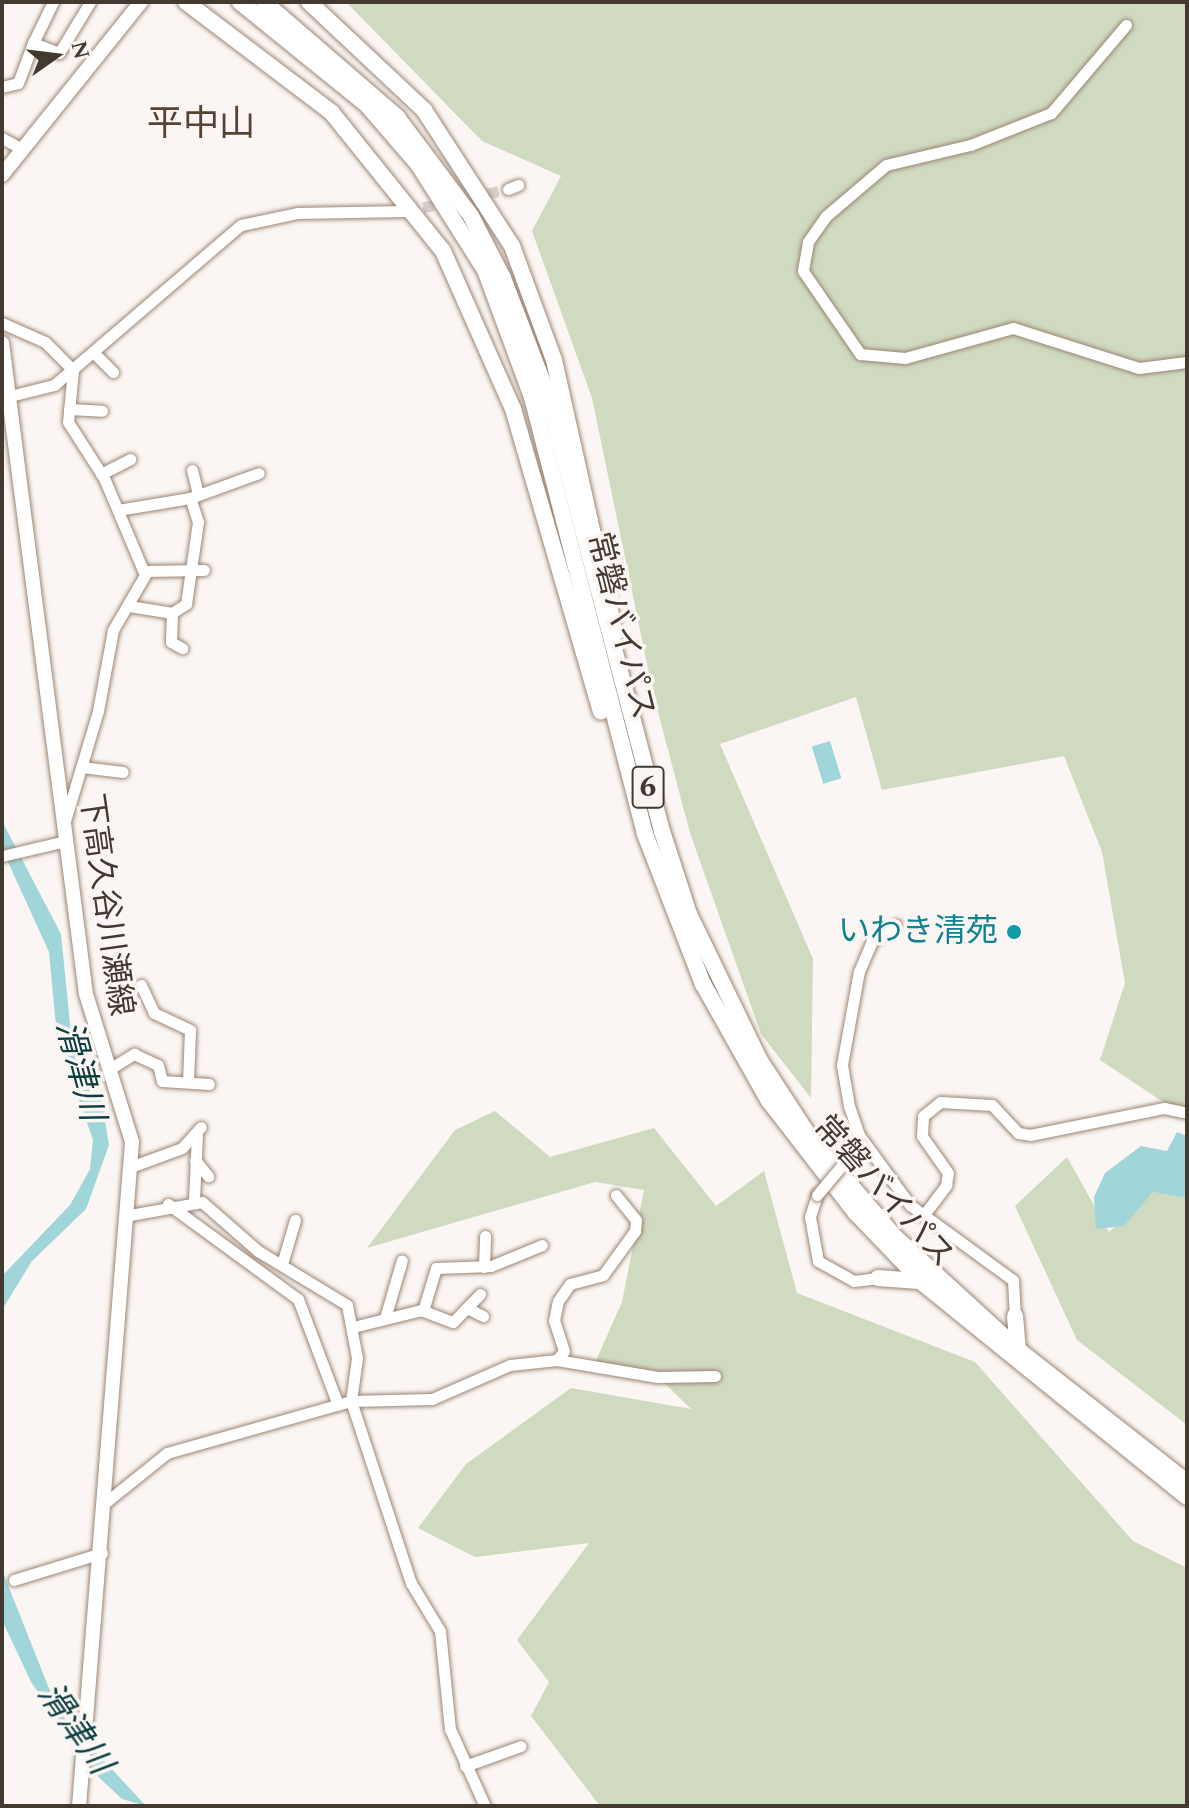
<!DOCTYPE html>
<meta charset="utf-8">
<style>
body{margin:0}
#map{position:relative;width:1189px;height:1808px;overflow:hidden;background:#fbf6f3;font-family:Spectral,"Noto Sans JP",serif}
div>[style]{position:absolute}
[style*='--x']{left:calc(var(--x)*1px);top:calc(var(--y)*1px);width:calc(var(--w)*1px);rotate:calc(var(--a)*1deg)}
.green>*{inset:0;background:#cfdac1}
.water>*{inset:0;background:#a0d6d9;transform-origin:0 0}
.minor-tunnel>*{height:11px;margin-top:-5.5px;transform-origin:0;background:repeating-linear-gradient(90deg,#d6d0cc 0 11px,transparent 0 16.5px)}
.roads{filter:drop-shadow(0 0 2px #9b8574) drop-shadow(0 0 2px #9b8574)}
.minor>*{height:11px;margin:-5.5px;padding:0 5.5px;transform-origin:5.5px;border-radius:5.5px;background:#fff}
.major>*{height:14px;margin:-7px;padding:0 7px;transform-origin:7px;border-radius:7px;background:#fff}
.highway>*{height:16px;margin:-8px;padding:0 8px;transform-origin:8px;border-radius:8px;background:#fff}
.bridges{filter:drop-shadow(0 0 2px #9b8574) drop-shadow(0 0 2px #9b8574)}
.minor-bridge>*{height:11px;margin:-5.5px;padding:0 5.5px;transform-origin:5.5px;border-radius:5.5px;background:#fff}
.dots>*{width:22px;height:22px;translate:-50% -50%;box-sizing:border-box;border:4px solid #fbf6f3;border-radius:50%}
span{translate:-50% -50%;white-space:nowrap;text-align:center;line-height:1.15;-webkit-text-stroke:7px #fbf6f3;paint-order:stroke}
.shield-label span{padding:2px 6px;background:#fbf6f3;border:2px solid;border-radius:6px;-webkit-text-stroke-width:0}
.shield-label{font-size:30px;color:#423931;font-weight:700}
.street-label{font-size:32px;color:#423931}
.culture-label{font-size:32px;color:#0d838f}
.right{translate:-100% -50%;text-align:right}
.water-label{font-size:34px;color:#0c3e41;font-style:italic}
.quarter-label{font-size:36px;color:#564333}
.frame{position:absolute;inset:0;border:4px solid #423931;pointer-events:none}
.north{position:absolute;left:16px;top:16px;width:80px;height:80px;-webkit-text-stroke:6px #fbf6f3;paint-order:stroke;rotate:76deg;font-size:22px;font-weight:700;line-height:32px;text-align:center;color:#423931}
.north::after{content:'';display:block;margin:auto;width:28px;height:36px;background:#423931;clip-path:polygon(50% 0,100% 100%,50% 72%,0 100%)}
</style>
<div id="map">
<div class="green">
<i style="clip-path:polygon(346px 2px,1187px 2px,1187px 1118px,1100px 1060px,1125px 983px,1102px 852px,1064px 756px,882px 790px,856px 697px,720px 744px,813px 959px,811px 1098px,761px 1034px,690px 833px,653px 693px,592px 398px,532px 231px,561px 176px,482px 141px)"></i>
<i style="clip-path:polygon(495px 1111px,550px 1157px,654px 1128px,716px 1206px,764px 1171px,797px 1293px,975px 1362px,1133px 1541px,1187px 1568px,1187px 1806px,600px 1806px,531px 1716px,549px 1682px,517px 1640px,589px 1543px,475px 1557px,418px 1528px,466px 1464px,571px 1388px,691px 1409px,658px 1377px,594px 1365px,622px 1302px,644px 1190px,595px 1182px,367px 1248px,455px 1130px)"></i>
<i style="clip-path:polygon(1067px 1157px,1109px 1232px,1153px 1192px,1187px 1196px,1187px 1425px,1077px 1340px,1015px 1206px)"></i>
</div>
<div class="water">
<i style="left:830px;top:741px;width:39px;height:19px;rotate:73deg"></i>
<i style="clip-path:polygon(2px 821px,61px 934px,73px 1053px,101px 1097px,109px 1145px,86px 1209px,32px 1261px,2px 1310px,2px 1276px,70px 1205px,90px 1169px,93px 1140px,57px 1037px,49px 952px,2px 849px)"></i>
<i style="clip-path:polygon(1177px 1132px,1187px 1136px,1187px 1198px,1153px 1192px,1124px 1226px,1096px 1229px,1094px 1197px,1105px 1173px,1141px 1146px,1167px 1151px)"></i>
<i style="clip-path:polygon(2px 1570px,58px 1711px,146px 1806px,122px 1799px,91px 1770px,31px 1682px,2px 1620px)"></i>
</div>
<div class="minor-tunnel">
<i style="--x:407;--y:211;--w:103;--a:-12.3"></i>
</div>
<div class="roads">
<div class="minor">
<i style="--x:1126;--y:25;--w:116;--a:130.4"></i>
<i style="--x:1051;--y:113;--w:87;--a:158.4"></i>
<i style="--x:970;--y:145;--w:86;--a:166.6"></i>
<i style="--x:886;--y:165;--w:79;--a:139.6"></i>
<i style="--x:826;--y:216;--w:32;--a:125"></i>
<i style="--x:808;--y:242;--w:29;--a:100"></i>
<i style="--x:803;--y:271;--w:101;--a:55.5"></i>
<i style="--x:860;--y:354;--w:45;--a:5.1"></i>
<i style="--x:905;--y:358;--w:112;--a:-15.5"></i>
<i style="--x:1013;--y:328;--w:132;--a:17.6"></i>
<i style="--x:1139;--y:368;--w:48;--a:-7.1"></i>
<i style="--x:33;--y:43;--w:46;--a:-64"></i>
<i style="--x:2;--y:87;--w:16;--a:-14"></i>
<i style="--x:18;--y:83;--w:43;--a:-69.4"></i>
<i style="--x:33;--y:43;--w:28;--a:21"></i>
<i style="--x:59;--y:53;--w:60;--a:-58.7"></i>
<i style="--x:2;--y:138;--w:21;--a:29"></i>
<i style="--x:508;--y:189;--w:11;--a:-22"></i>
<i style="--x:2;--y:323;--w:47;--a:23.8"></i>
<i style="--x:45;--y:342;--w:40;--a:45"></i>
<i style="--x:73;--y:370;--w:52;--a:95.5"></i>
<i style="--x:68;--y:422;--w:67;--a:57.3"></i>
<i style="--x:104;--y:478;--w:105;--a:67.1"></i>
<i style="--x:145;--y:575;--w:64;--a:120.2"></i>
<i style="--x:113;--y:630;--w:82;--a:100.5"></i>
<i style="--x:98;--y:711;--w:115;--a:106.7"></i>
<i style="--x:94;--y:353;--w:27;--a:45"></i>
<i style="--x:2;--y:398;--w:54;--a:-14"></i>
<i style="--x:54;--y:385;--w:246;--a:-40.6"></i>
<i style="--x:241;--y:225;--w:57;--a:-12.1"></i>
<i style="--x:297;--y:213;--w:109;--a:-1.1"></i>
<i style="--x:69;--y:409;--w:33;--a:3"></i>
<i style="--x:192;--y:470;--w:25;--a:76"></i>
<i style="--x:101;--y:474;--w:33;--a:-27"></i>
<i style="--x:118;--y:510;--w:73;--a:-9.5"></i>
<i style="--x:190;--y:498;--w:73;--a:-19.9"></i>
<i style="--x:144;--y:571;--w:60;--a:-1"></i>
<i style="--x:129;--y:606;--w:44;--a:9.2"></i>
<i style="--x:172;--y:613;--w:17;--a:-33"></i>
<i style="--x:186;--y:604;--w:83;--a:-81.7"></i>
<i style="--x:198;--y:522;--w:25;--a:-108"></i>
<i style="--x:172;--y:613;--w:29;--a:92"></i>
<i style="--x:171;--y:642;--w:13;--a:29"></i>
<i style="--x:82;--y:767;--w:41;--a:7"></i>
<i style="--x:2;--y:856;--w:66;--a:-13.2"></i>
<i style="--x:896;--y:925;--w:29;--a:146"></i>
<i style="--x:872;--y:941;--w:33;--a:113"></i>
<i style="--x:859;--y:971;--w:96;--a:100.3"></i>
<i style="--x:842;--y:1065;--w:42;--a:80.3"></i>
<i style="--x:849;--y:1106;--w:31;--a:71"></i>
<i style="--x:859;--y:1135;--w:87;--a:53.9"></i>
<i style="--x:910;--y:1205;--w:127;--a:36.1"></i>
<i style="--x:1013;--y:1280;--w:36;--a:87"></i>
<i style="--x:141;--y:985;--w:31;--a:65"></i>
<i style="--x:154;--y:1013;--w:40;--a:25"></i>
<i style="--x:190;--y:1030;--w:51;--a:92.2"></i>
<i style="--x:108;--y:1070;--w:31;--a:-32"></i>
<i style="--x:134;--y:1054;--w:26;--a:25"></i>
<i style="--x:158;--y:1065;--w:16;--a:76"></i>
<i style="--x:162;--y:1081;--w:47;--a:3.7"></i>
<i style="--x:195;--y:1160;--w:21;--a:51"></i>
<i style="--x:133;--y:1166;--w:52;--a:-20.2"></i>
<i style="--x:182;--y:1148;--w:28;--a:-48"></i>
<i style="--x:817;--y:1195;--w:23;--a:108"></i>
<i style="--x:810;--y:1217;--w:45;--a:79.7"></i>
<i style="--x:818;--y:1261;--w:41;--a:29.1"></i>
<i style="--x:854;--y:1281;--w:24;--a:-7"></i>
<i style="--x:194;--y:1200;--w:66;--a:-87.4"></i>
<i style="--x:168;--y:1204;--w:161;--a:36.2"></i>
<i style="--x:298;--y:1299;--w:113;--a:69.3"></i>
<i style="--x:130;--y:1215;--w:73;--a:-10.2"></i>
<i style="--x:202;--y:1202;--w:74;--a:41.2"></i>
<i style="--x:258;--y:1251;--w:104;--a:31.2"></i>
<i style="--x:347;--y:1305;--w:54;--a:79.3"></i>
<i style="--x:357;--y:1358;--w:43;--a:97.9"></i>
<i style="--x:351;--y:1401;--w:192;--a:71.8"></i>
<i style="--x:411;--y:1583;--w:56;--a:58.9"></i>
<i style="--x:440;--y:1631;--w:99;--a:84.2"></i>
<i style="--x:450;--y:1729;--w:85;--a:65.6"></i>
<i style="--x:923;--y:1216;--w:39;--a:-53"></i>
<i style="--x:946;--y:1185;--w:12;--a:-81"></i>
<i style="--x:948;--y:1173;--w:45;--a:-125.1"></i>
<i style="--x:922;--y:1136;--w:20;--a:-87"></i>
<i style="--x:923;--y:1116;--w:22;--a:-39"></i>
<i style="--x:940;--y:1102;--w:52;--a:3.3"></i>
<i style="--x:992;--y:1105;--w:38;--a:47"></i>
<i style="--x:1018;--y:1133;--w:12;--a:9"></i>
<i style="--x:1030;--y:1135;--w:137;--a:-11.4"></i>
<i style="--x:1164;--y:1108;--w:24;--a:12"></i>
<i style="--x:282;--y:1264;--w:46;--a:-73.5"></i>
<i style="--x:484;--y:1267;--w:31;--a:-88"></i>
<i style="--x:467;--y:1308;--w:18;--a:27"></i>
<i style="--x:423;--y:1311;--w:45;--a:-73.2"></i>
<i style="--x:436;--y:1268;--w:55;--a:-2.1"></i>
<i style="--x:491;--y:1266;--w:55;--a:-22.4"></i>
<i style="--x:385;--y:1318;--w:60;--a:-73.7"></i>
<i style="--x:353;--y:1327;--w:70;--a:-14"></i>
<i style="--x:421;--y:1310;--w:34;--a:21"></i>
<i style="--x:453;--y:1322;--w:39;--a:-46"></i>
<i style="--x:557;--y:1360;--w:102;--a:9.6"></i>
<i style="--x:658;--y:1377;--w:57;--a:-1"></i>
<i style="--x:106;--y:1502;--w:78;--a:-38.8"></i>
<i style="--x:167;--y:1453;--w:191;--a:-15.8"></i>
<i style="--x:351;--y:1401;--w:81;--a:-1.4"></i>
<i style="--x:432;--y:1399;--w:85;--a:-23.6"></i>
<i style="--x:510;--y:1365;--w:47;--a:-6.1"></i>
<i style="--x:557;--y:1360;--w:11;--a:-52"></i>
<i style="--x:564;--y:1351;--w:32;--a:-108"></i>
<i style="--x:554;--y:1321;--w:20;--a:-79"></i>
<i style="--x:558;--y:1301;--w:21;--a:-55"></i>
<i style="--x:570;--y:1284;--w:34;--a:-15"></i>
<i style="--x:603;--y:1275;--w:54;--a:-54"></i>
<i style="--x:635;--y:1231;--w:11;--a:-85"></i>
<i style="--x:636;--y:1220;--w:32;--a:-129"></i>
<i style="--x:14;--y:1580;--w:92;--a:-17.1"></i>
<i style="--x:465;--y:1766;--w:59;--a:-19.7"></i>
</div>
<div class="major">
<i style="--x:2;--y:175;--w:222;--a:-51.2"></i>
<i style="--x:2;--y:343;--w:656;--a:82.65"></i>
<i style="--x:86;--y:994;--w:155;--a:72.7"></i>
<i style="--x:132;--y:1142;--w:666;--a:94.56"></i>
</div>
<div class="highway">
<i style="--x:186;--y:2;--w:183;--a:37.2"></i>
<i style="--x:332;--y:113;--w:177;--a:51.2"></i>
<i style="--x:443;--y:251;--w:173;--a:66.1"></i>
<i style="--x:513;--y:409;--w:315;--a:73.8"></i>
<i style="--x:240;--y:2;--w:164;--a:39"></i>
<i style="--x:367;--y:105;--w:78;--a:49.2"></i>
<i style="--x:418;--y:164;--w:125;--a:57.7"></i>
<i style="--x:485;--y:270;--w:135;--a:69.7"></i>
<i style="--x:532;--y:397;--w:451;--a:75.5"></i>
<i style="--x:645;--y:834;--w:161;--a:68.9"></i>
<i style="--x:703;--y:984;--w:134;--a:60.6"></i>
<i style="--x:769;--y:1101;--w:142;--a:52.2"></i>
<i style="--x:856;--y:1213;--w:98;--a:46.2"></i>
<i style="--x:924;--y:1284;--w:338;--a:39"></i>
<i style="--x:264;--y:2;--w:176;--a:40.8"></i>
<i style="--x:397;--y:117;--w:124;--a:53.2"></i>
<i style="--x:471;--y:216;--w:70;--a:62.7"></i>
<i style="--x:503;--y:278;--w:123;--a:69.1"></i>
<i style="--x:547;--y:393;--w:453;--a:75.3"></i>
<i style="--x:662;--y:831;--w:87;--a:72"></i>
<i style="--x:689;--y:914;--w:161;--a:64.2"></i>
<i style="--x:759;--y:1059;--w:95;--a:57"></i>
<i style="--x:811;--y:1139;--w:129;--a:49.4"></i>
<i style="--x:895;--y:1237;--w:171;--a:42.4"></i>
<i style="--x:1021;--y:1352;--w:211;--a:38.1"></i>
<i style="--x:309;--y:2;--w:158;--a:43.2"></i>
<i style="--x:424;--y:110;--w:162;--a:57.1"></i>
<i style="--x:512;--y:246;--w:121;--a:69.8"></i>
<i style="--x:554;--y:360;--w:280;--a:77.4"></i>
<i style="--x:878;--y:1278;--w:41;--a:4.2"></i>
<i style="--x:1015;--y:1316;--w:32;--a:85"></i>
</div>
</div>
<div class="bridges">
<div class="minor-bridge">
<i style="--x:817;--y:1195;--w:65;--a:-50"></i>
</div>
</div>
<div class="dots">
<i style="left:1014px;top:932px;background:#0f9aa8"></i>
</div>
<div class="shield-label">
<span style="left:648px;top:787px">6</span>
</div>
<div class="street-label">
<span style="left:620px;top:626px;rotate:76deg">常磐バイパス</span>
<span style="left:105px;top:905px;rotate:82deg">下高久谷川瀬線</span>
<span style="left:883px;top:1192px;rotate:48deg">常磐バイパス</span>
</div>
<div class="culture-label">
<span class="right" style="left:998px;top:932px">いわき清苑</span>
</div>
<div class="water-label">
<span style="left:79px;top:1071px;rotate:75deg">滑津川</span>
<span style="left:74px;top:1729px;rotate:55deg">滑津川</span>
</div>
<div class="quarter-label">
<span style="left:201px;top:125px">平中山</span>
</div>
<div class="frame"></div>
<div class="north">N</div>
</div>
